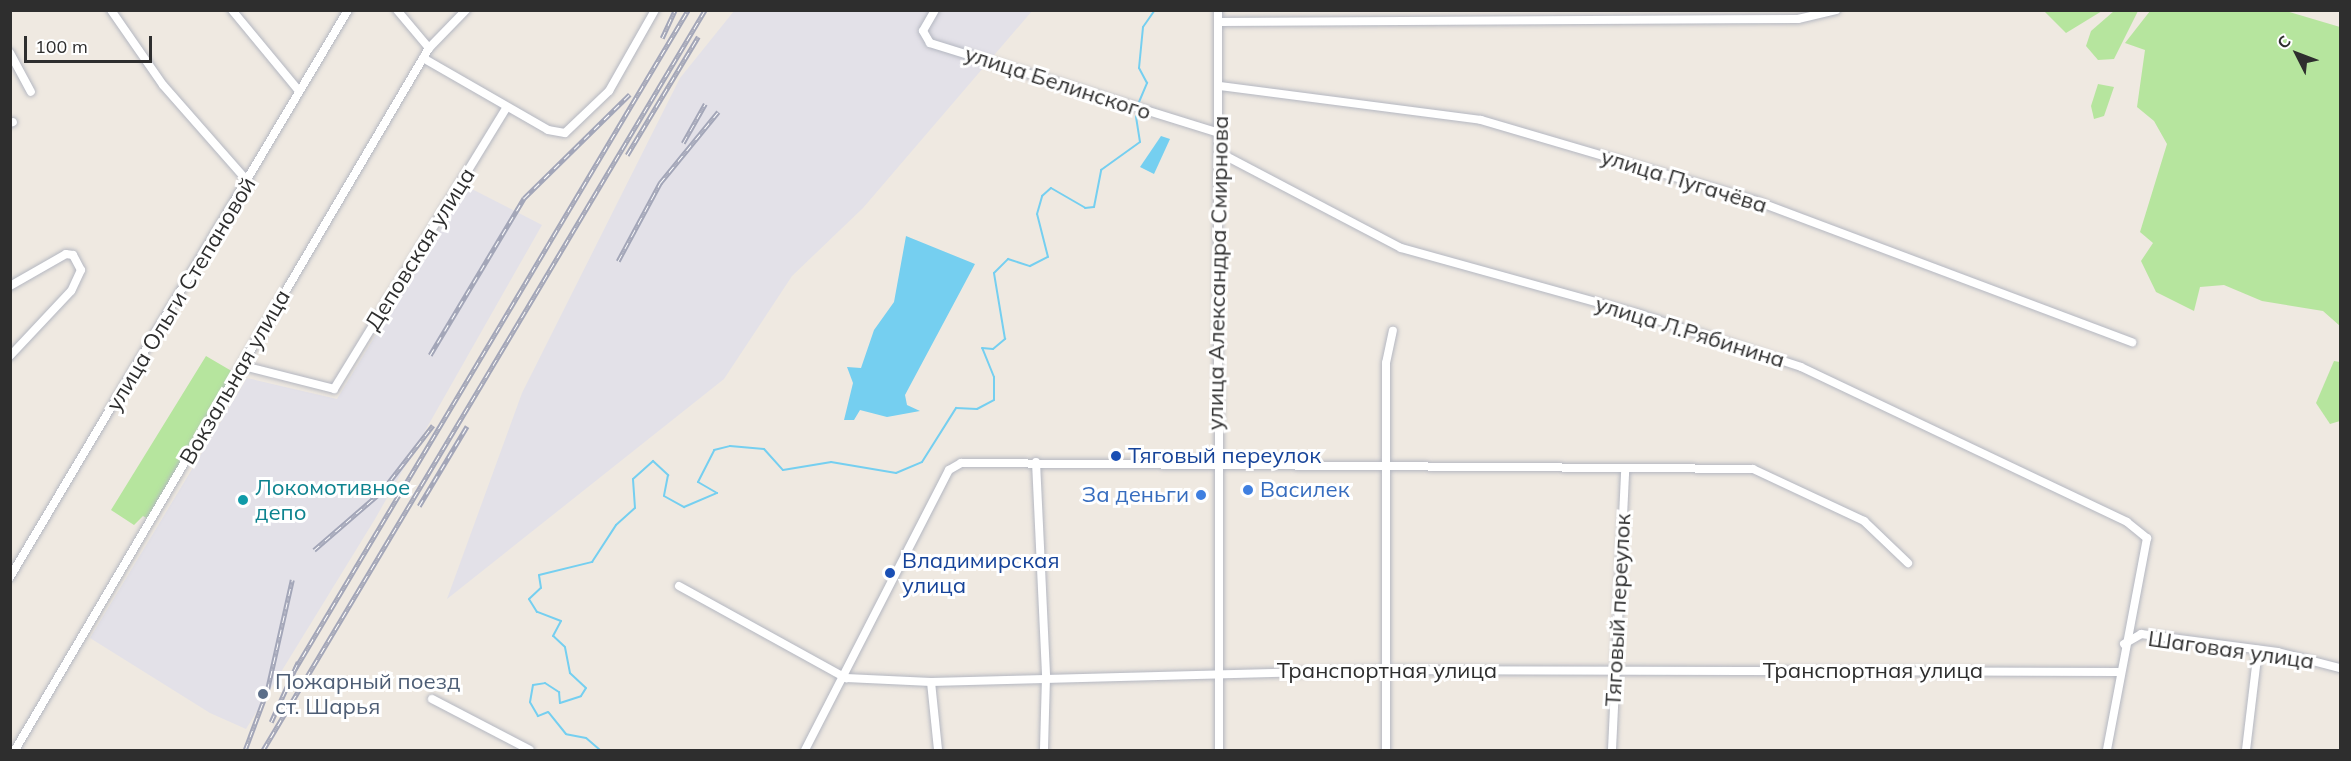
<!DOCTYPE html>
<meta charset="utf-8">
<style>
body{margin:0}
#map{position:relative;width:2351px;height:761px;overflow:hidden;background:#efe9e1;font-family:Mulish,sans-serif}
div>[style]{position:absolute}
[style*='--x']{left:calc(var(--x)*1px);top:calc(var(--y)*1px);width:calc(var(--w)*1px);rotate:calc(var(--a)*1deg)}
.industrial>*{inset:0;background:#e3e1e8}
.green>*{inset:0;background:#b6e59e}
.water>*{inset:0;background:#75cff0}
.stream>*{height:2px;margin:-1px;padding:0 1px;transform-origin:1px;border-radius:1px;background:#75cff0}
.roads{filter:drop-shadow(0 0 2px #b4b7c1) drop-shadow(0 0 2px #b4b7c1)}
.street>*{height:8px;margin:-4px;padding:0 4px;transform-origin:4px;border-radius:4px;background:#fff}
.rail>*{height:4.5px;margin-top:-2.25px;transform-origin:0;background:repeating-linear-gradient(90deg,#fff 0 7px,#a3a6b8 0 14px);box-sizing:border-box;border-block:2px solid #a3a6b8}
.dots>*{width:16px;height:16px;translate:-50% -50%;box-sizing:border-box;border:3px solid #fff;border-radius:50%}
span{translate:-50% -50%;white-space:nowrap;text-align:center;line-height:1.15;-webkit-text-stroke:6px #fff;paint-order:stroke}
.street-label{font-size:22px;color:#2e2e2e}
.transit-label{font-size:22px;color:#164399}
.left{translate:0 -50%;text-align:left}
.culture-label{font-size:22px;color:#0d838f}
.shop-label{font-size:22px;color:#366cbe}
.right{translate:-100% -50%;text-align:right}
.service-label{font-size:22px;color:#4e5e75}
.frame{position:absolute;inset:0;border:12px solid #2e2e2e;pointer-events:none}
.north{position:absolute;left:2267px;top:24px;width:60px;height:60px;-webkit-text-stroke:4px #fff;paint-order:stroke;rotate:312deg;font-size:16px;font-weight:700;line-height:24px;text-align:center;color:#2e2e2e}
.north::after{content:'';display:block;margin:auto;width:21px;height:27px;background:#2e2e2e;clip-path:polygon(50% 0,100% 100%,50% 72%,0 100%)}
.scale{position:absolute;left:24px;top:36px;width:128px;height:27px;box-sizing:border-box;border:3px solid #2e2e2e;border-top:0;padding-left:8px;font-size:18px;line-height:21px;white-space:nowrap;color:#2e2e2e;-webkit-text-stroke:4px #fff;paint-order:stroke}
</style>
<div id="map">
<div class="industrial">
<i style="clip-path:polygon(734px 11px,1032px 11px,863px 208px,792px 276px,724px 379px,447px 599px,522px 393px,680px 78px)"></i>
<i style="clip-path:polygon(466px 186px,542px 225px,375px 519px,246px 729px,210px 713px,90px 638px,247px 378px,337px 399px)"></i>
</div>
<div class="green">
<i style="clip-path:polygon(2044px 11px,2102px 11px,2066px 33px)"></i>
<i style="clip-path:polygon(2114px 11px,2138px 11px,2114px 59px,2098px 60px,2086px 46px,2091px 31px)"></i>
<i style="clip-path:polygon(2150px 11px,2286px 11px,2340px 27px,2340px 326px,2323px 311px,2262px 301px,2224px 285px,2200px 287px,2194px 311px,2156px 292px,2141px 261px,2153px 243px,2140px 232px,2167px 144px,2154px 121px,2137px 107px,2145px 50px,2125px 43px)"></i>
<i style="clip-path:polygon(2098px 84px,2114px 87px,2104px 116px,2094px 119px,2091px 106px)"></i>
<i style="clip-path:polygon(206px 356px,235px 373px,148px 519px,143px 516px,134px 525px,111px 510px)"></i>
<i style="clip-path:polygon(2334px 361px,2340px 362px,2340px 421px,2330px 424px,2316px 403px)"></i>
</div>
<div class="water">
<i style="clip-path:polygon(1161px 136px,1170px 139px,1154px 174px,1140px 167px)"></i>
<i style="clip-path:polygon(906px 236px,975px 264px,905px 395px,907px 405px,920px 411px,887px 417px,860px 410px,854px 420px,844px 420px,853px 383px,847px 367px,861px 368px,874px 330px,894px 302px)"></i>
</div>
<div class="stream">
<i style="--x:1139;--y:102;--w:21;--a:-67"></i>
<i style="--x:1147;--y:83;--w:17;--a:-118"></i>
<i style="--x:1139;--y:68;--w:41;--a:-84.4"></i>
<i style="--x:1143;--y:27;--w:21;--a:-55"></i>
<i style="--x:600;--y:750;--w:18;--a:-139"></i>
<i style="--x:586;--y:738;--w:20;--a:-169"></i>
<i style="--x:566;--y:734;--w:28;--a:-129"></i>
<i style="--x:548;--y:712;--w:11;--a:158"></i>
<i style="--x:538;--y:716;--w:16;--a:-120"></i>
<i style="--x:530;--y:702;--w:17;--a:-80"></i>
<i style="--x:533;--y:685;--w:12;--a:-9"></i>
<i style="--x:545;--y:683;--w:17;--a:33"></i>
<i style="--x:559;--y:692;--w:11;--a:85"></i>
<i style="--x:560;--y:703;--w:22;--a:-18"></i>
<i style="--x:581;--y:696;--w:9;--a:-58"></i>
<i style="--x:586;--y:688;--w:22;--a:-137"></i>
<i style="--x:570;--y:673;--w:26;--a:-101"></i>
<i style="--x:565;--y:647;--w:16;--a:-137"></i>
<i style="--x:553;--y:636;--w:17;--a:-62"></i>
<i style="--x:561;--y:621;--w:26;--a:-159"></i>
<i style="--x:537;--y:612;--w:15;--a:-122"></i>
<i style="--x:529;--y:599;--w:16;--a:-43"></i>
<i style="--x:541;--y:588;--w:13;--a:-99"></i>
<i style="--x:539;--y:575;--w:55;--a:-13.8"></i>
<i style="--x:592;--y:562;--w:44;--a:-57"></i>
<i style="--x:616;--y:525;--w:25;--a:-42"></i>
<i style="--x:635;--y:508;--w:29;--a:-94"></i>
<i style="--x:633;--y:479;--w:27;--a:-42"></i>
<i style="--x:653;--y:461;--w:21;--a:43"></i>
<i style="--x:668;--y:475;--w:21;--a:101"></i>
<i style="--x:664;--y:496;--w:23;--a:29"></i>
<i style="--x:684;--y:507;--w:36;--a:-23"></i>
<i style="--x:717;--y:493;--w:22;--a:-150"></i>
<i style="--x:698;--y:482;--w:36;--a:-63"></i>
<i style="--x:714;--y:450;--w:16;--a:-14"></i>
<i style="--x:730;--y:446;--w:34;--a:5"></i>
<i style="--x:764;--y:449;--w:28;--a:48"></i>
<i style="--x:783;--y:470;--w:49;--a:-9.5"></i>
<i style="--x:831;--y:462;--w:66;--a:9.6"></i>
<i style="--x:896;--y:473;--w:28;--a:-23"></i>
<i style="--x:922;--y:462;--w:64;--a:-57.8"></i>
<i style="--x:956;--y:408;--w:21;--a:3"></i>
<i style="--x:977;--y:409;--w:19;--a:-28"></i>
<i style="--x:994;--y:400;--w:23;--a:-90"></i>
<i style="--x:994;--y:377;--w:31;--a:-112"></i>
<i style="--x:982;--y:348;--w:11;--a:5"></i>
<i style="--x:993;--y:349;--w:16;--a:-40"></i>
<i style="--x:1005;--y:339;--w:67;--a:-99.5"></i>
<i style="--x:994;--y:273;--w:20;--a:-45"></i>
<i style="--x:1008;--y:259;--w:23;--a:18"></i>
<i style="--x:1030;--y:266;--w:20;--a:-27"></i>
<i style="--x:1048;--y:257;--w:44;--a:-104.3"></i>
<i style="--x:1037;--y:214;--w:19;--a:-74"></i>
<i style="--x:1042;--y:196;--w:12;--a:-42"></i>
<i style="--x:1051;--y:188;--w:39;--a:30"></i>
<i style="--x:1085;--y:208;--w:9;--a:-6"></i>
<i style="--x:1094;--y:207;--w:38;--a:-79"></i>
<i style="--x:1101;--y:170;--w:48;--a:-35.7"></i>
<i style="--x:1140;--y:142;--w:26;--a:-99"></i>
</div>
<div class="roads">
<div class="street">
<i style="--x:111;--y:10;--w:91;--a:55.3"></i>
<i style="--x:163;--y:85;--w:130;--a:48.7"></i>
<i style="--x:232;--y:10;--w:105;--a:50.4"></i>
<i style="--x:397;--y:10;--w:50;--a:49.9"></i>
<i style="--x:935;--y:10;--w:24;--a:120"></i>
<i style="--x:923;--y:31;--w:14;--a:60"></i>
<i style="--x:930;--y:43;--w:306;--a:17.3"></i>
<i style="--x:1218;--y:10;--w:740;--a:89.92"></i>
<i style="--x:1219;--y:22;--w:579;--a:-0.3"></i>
<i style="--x:1798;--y:19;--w:39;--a:-13"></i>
<i style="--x:10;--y:53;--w:44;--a:61.7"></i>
<i style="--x:423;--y:58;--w:144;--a:29.9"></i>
<i style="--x:548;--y:130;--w:17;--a:10"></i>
<i style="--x:565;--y:133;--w:61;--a:-43.7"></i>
<i style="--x:609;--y:91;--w:93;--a:-60.4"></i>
<i style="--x:1220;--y:86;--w:263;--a:7.4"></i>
<i style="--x:1481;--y:120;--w:287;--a:16.4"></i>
<i style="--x:1756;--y:201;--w:402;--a:20.6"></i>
<i style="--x:10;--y:123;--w:3;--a:-18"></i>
<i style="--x:1222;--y:154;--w:202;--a:27.7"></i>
<i style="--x:1401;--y:248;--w:247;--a:15.5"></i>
<i style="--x:1639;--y:314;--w:170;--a:18.1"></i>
<i style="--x:1801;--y:367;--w:361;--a:25.4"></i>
<i style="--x:2127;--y:522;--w:26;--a:39"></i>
<i style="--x:2147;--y:538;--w:216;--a:100.7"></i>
<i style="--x:10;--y:286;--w:64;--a:-29.7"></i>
<i style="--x:66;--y:254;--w:7;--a:8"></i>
<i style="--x:73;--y:255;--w:17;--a:62"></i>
<i style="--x:81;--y:270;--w:23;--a:115"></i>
<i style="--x:71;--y:291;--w:89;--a:133.2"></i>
<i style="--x:244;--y:366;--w:93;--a:14.3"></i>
<i style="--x:334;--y:389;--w:329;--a:-58.5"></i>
<i style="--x:1036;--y:462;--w:215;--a:87.3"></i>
<i style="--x:1046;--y:677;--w:73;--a:91.6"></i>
<i style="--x:10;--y:577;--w:660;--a:-59.2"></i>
<i style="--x:679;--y:586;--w:191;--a:28.9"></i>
<i style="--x:846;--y:678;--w:85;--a:2.7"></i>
<i style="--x:931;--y:682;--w:455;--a:-1.5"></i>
<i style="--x:1386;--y:670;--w:732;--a:0.16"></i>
<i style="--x:2124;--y:644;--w:20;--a:-30"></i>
<i style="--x:2141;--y:634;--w:138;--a:7.5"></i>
<i style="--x:2278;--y:652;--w:64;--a:14.5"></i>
<i style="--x:931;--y:682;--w:68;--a:84.1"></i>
<i style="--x:432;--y:699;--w:110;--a:27.5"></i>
<i style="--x:15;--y:750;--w:815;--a:-59.47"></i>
<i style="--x:429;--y:48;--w:53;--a:-45.8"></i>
<i style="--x:805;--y:750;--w:315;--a:-62.8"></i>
<i style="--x:949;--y:470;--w:14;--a:-30"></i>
<i style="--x:961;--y:463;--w:792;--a:0.43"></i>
<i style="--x:1753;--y:469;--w:123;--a:25.1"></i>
<i style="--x:1864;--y:521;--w:61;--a:43.7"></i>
<i style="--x:1386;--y:750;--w:387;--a:-90"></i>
<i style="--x:1386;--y:363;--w:33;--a:-78"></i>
<i style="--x:1612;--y:750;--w:280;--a:-87.3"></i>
<i style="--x:2246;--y:750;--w:101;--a:-83.2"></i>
</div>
</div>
<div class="rail">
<i style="--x:662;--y:38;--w:31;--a:-65"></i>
<i style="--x:683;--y:143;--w:45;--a:-60.6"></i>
<i style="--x:627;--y:155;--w:138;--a:-59"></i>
<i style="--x:618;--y:261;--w:89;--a:-61.7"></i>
<i style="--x:660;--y:183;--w:92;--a:-50.8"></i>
<i style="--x:430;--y:355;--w:183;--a:-59.1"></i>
<i style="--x:524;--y:198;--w:148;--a:-44.5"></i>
<i style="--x:419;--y:506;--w:93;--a:-59"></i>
<i style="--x:314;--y:550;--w:90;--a:-40.9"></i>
<i style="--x:382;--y:491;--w:83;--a:-52.3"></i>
<i style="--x:295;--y:669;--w:767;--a:-59.19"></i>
<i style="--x:271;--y:722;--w:66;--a:-65.8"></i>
<i style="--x:245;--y:750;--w:63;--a:-69.6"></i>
<i style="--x:267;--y:691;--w:114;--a:-77.3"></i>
<i style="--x:263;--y:750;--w:862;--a:-59.15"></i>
</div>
<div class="dots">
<i style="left:1116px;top:456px;background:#1a4fb4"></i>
<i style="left:1248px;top:490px;background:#3f7fe0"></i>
<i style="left:1201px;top:495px;background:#3f7fe0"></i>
<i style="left:243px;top:500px;background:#0f9aa8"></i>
<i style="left:890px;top:573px;background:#1a4fb4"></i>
<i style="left:263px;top:694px;background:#5c6f8a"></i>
</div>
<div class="street-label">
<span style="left:1058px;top:83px;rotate:18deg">улица Белинского</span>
<span style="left:1684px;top:181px;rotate:17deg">улица Пугачёва</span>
<span style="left:420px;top:249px;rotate:-58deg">Деповская улица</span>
<span style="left:1218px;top:273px;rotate:-89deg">улица Александра Смирнова</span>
<span style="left:181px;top:294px;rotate:-59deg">улица Ольги Степановой</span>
<span style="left:1690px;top:332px;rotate:17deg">улица Л.Рябинина</span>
<span style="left:235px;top:377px;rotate:-60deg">Вокзальная улица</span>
<span style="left:1618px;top:610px;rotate:-87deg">Тяговый переулок</span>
<span style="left:2231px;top:650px;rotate:8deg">Шаговая улица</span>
<span style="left:1387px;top:671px">Транспортная улица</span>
<span style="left:1873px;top:671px">Транспортная улица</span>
</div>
<div class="transit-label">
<span class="left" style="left:1128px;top:456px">Тяговый переулок</span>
<span class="left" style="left:902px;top:573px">Владимирская<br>улица</span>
</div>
<div class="culture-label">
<span class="left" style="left:255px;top:500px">Локомотивное<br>депо</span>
</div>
<div class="shop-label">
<span class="left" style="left:1260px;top:490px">Василек</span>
<span class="right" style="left:1189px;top:495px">За деньги</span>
</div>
<div class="service-label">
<span class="left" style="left:275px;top:694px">Пожарный поезд<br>ст. Шарья</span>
</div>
<div class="frame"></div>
<div class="north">С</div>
<div class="scale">100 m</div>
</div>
